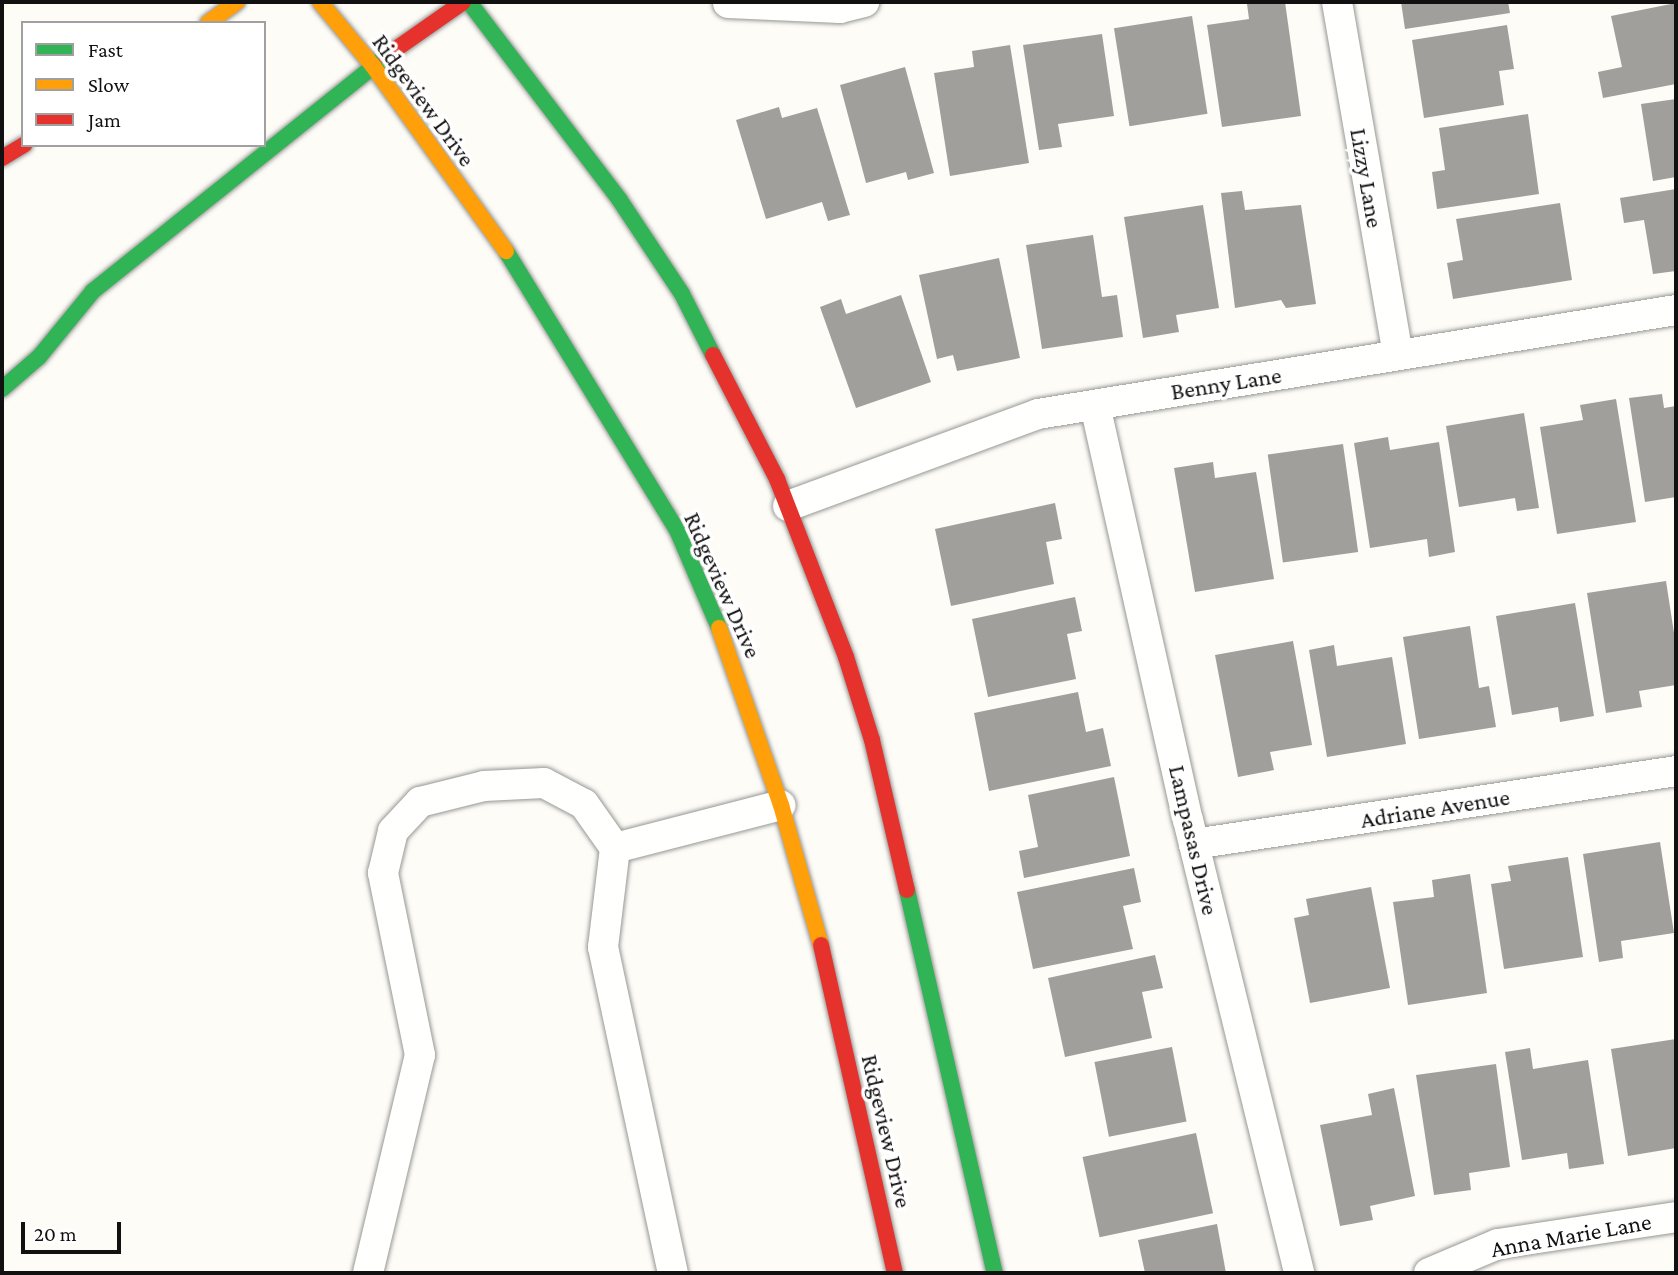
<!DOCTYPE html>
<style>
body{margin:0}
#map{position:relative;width:1678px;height:1275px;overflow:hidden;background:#fdfcf7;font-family:"Crimson Pro",serif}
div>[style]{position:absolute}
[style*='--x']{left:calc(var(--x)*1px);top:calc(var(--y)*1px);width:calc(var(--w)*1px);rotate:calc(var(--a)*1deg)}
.building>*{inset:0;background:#a19f9c;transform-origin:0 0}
.roads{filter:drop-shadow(0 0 2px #979795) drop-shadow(0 0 2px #979795)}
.street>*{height:30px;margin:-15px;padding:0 15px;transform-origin:15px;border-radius:15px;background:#fffffe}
.fast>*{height:16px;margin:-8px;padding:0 8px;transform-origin:8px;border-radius:8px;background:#30b455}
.slow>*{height:16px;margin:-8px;padding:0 8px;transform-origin:8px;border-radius:8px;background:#ff9f0a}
.jam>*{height:16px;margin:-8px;padding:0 8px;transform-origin:8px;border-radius:8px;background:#e5322d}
span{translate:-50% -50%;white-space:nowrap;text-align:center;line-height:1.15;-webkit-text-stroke:7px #fff;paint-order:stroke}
.street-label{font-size:24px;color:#111}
.frame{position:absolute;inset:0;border:4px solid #111;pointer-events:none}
.legend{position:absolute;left:21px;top:21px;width:245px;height:126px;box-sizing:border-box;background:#fff;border:2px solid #a0a0a0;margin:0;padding:9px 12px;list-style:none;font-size:21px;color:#111}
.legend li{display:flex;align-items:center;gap:14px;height:35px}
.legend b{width:35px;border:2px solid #a0a0a0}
.scale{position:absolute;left:21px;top:1222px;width:100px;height:32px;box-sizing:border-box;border:4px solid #111;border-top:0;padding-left:9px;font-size:21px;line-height:24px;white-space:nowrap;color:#111;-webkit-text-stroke:5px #fff;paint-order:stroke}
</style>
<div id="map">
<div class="building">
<i style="clip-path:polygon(1285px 2px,1301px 116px,1222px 127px,1207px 25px,1249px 19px,1247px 4px)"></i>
<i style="clip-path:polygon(1401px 2px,1508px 2px,1510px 13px,1405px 29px)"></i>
<i style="clip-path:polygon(1676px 3px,1676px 84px,1603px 98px,1598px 72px,1622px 67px,1611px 16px)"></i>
<i style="left:1192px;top:16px;width:99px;height:79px;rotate:81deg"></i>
<i style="clip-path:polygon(1507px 25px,1514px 69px,1499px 71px,1504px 105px,1424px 118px,1412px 40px)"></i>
<i style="clip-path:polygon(1102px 34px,1114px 116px,1058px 124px,1062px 147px,1039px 150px,1023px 45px)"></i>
<i style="clip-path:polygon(1010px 45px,1029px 163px,950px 176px,934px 73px,974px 67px,972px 51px)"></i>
<i style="clip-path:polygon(905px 67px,934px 173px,908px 180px,906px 172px,866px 183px,840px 85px)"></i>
<i style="clip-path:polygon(1676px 99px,1676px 177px,1653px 181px,1641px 104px)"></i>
<i style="clip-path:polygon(779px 107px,782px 118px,817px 108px,850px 215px,828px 221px,822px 202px,766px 219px,736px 120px)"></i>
<i style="clip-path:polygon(1528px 114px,1539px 194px,1437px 209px,1432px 172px,1445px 170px,1439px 128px)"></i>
<i style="clip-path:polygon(1676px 189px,1676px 271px,1653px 274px,1644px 220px,1624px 223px,1620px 198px)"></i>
<i style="clip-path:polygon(1242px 191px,1245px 210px,1301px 205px,1316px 304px,1286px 308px,1281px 300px,1235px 308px,1221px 193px)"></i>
<i style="clip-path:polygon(1560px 203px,1572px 280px,1453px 299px,1447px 263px,1463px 260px,1456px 219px)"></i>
<i style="clip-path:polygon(1203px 205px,1219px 308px,1176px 315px,1179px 332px,1143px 338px,1124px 217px)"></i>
<i style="clip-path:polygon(1093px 235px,1102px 297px,1117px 295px,1123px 337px,1042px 349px,1026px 245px)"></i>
<i style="clip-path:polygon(999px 258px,1020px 358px,957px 371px,953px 355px,937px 359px,919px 275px)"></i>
<i style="clip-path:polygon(901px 295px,931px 382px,856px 408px,820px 307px,841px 299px,846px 314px)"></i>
<i style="clip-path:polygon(1662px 394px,1664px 408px,1676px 406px,1676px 497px,1645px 502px,1629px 398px)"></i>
<i style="clip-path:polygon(1616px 399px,1636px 522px,1557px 534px,1540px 427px,1583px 420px,1580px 405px)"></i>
<i style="clip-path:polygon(1524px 413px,1539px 508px,1517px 511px,1515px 498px,1459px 507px,1446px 426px)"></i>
<i style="clip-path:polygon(1388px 437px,1390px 450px,1439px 442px,1455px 552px,1429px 557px,1427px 539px,1370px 548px,1354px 443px)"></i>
<i style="left:1343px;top:444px;width:109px;height:76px;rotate:82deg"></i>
<i style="clip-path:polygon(1213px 462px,1215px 478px,1256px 472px,1274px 579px,1195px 592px,1174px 468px)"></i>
<i style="clip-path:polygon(1055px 503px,1062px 539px,1046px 542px,1054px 584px,951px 606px,935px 529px)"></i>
<i style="clip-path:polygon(1666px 581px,1676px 646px,1676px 685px,1639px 691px,1642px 707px,1606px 713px,1587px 593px)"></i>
<i style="clip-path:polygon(1075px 597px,1082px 631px,1067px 634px,1076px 679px,988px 697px,972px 619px)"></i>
<i style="clip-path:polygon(1575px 603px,1594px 716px,1560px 722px,1558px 707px,1512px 715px,1496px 616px)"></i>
<i style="clip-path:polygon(1470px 626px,1479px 688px,1489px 686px,1496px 727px,1419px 739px,1403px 637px)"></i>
<i style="clip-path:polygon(1293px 641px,1312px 745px,1270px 752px,1274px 770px,1238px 777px,1215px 655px)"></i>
<i style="clip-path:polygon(1334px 645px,1337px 666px,1392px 657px,1406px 744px,1327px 757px,1309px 650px)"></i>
<i style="clip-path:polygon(1078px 692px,1086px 732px,1103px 728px,1111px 766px,989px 791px,974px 713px)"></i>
<i style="clip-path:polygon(1114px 777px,1130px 856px,1024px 878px,1019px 851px,1038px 847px,1028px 795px)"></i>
<i style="clip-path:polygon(1660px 842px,1674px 933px,1621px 941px,1623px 958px,1599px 962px,1583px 854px)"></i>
<i style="clip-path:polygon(1568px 857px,1583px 957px,1504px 969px,1491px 884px,1511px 881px,1508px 866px)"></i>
<i style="clip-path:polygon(1134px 868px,1141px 902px,1123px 906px,1133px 949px,1033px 969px,1017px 892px)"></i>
<i style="clip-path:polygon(1470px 874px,1487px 993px,1408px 1005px,1393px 902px,1434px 897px,1432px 880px)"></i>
<i style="clip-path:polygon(1371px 887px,1390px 988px,1310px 1003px,1294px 918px,1309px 915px,1306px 899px)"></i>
<i style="clip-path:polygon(1155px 955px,1163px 988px,1142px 992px,1152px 1038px,1065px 1057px,1048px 978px)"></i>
<i style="clip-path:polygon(1676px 1039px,1676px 1148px,1628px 1156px,1611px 1049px)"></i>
<i style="left:1172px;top:1047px;width:76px;height:79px;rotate:79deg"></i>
<i style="clip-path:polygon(1530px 1048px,1533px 1069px,1588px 1060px,1604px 1164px,1569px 1169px,1567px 1153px,1522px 1160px,1505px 1052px)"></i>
<i style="clip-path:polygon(1496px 1064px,1510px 1167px,1469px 1173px,1471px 1190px,1434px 1195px,1416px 1075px)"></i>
<i style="clip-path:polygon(1394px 1088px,1415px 1196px,1370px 1206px,1373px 1220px,1340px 1226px,1320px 1125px,1372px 1115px,1368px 1094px)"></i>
<i style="left:1196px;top:1133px;width:82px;height:116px;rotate:78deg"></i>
<i style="clip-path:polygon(1217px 1224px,1226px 1273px,1145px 1273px,1138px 1240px)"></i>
</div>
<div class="roads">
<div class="street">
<i style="--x:1337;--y:2;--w:358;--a:80.2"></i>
<i style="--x:728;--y:3;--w:112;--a:2.6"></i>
<i style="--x:840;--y:8;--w:25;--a:-14"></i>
<i style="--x:1095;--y:405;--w:425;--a:77.4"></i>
<i style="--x:1188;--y:820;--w:466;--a:76.2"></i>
<i style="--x:788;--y:506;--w:266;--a:-20.2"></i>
<i style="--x:1038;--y:414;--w:646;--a:-9.26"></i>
<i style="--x:1194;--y:844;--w:487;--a:-8.6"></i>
<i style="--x:615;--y:848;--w:171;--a:-14.5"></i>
<i style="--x:368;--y:1273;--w:224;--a:-76.6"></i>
<i style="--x:420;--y:1055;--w:186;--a:-101.5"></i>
<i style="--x:383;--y:873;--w:43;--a:-76.6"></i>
<i style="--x:393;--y:831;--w:40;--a:-47"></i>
<i style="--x:420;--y:802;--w:66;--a:-14"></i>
<i style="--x:484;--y:786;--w:60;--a:-2.9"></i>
<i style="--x:544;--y:783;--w:45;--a:27.7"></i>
<i style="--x:584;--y:804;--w:54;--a:54.8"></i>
<i style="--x:615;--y:848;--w:100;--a:96.9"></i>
<i style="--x:603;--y:947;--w:333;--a:77.9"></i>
<i style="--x:1429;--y:1273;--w:75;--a:-22.8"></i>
<i style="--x:1498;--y:1244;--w:180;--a:-8.6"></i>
</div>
<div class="fast">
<i style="--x:469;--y:2;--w:248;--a:52.7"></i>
<i style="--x:619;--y:199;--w:114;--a:56.4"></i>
<i style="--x:682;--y:294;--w:68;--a:63.1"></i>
<i style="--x:506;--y:251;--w:327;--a:58.5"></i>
<i style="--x:677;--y:530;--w:107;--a:66.8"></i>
<i style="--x:2;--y:389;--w:49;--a:-40.9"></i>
<i style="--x:39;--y:357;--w:85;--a:-50.7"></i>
<i style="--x:93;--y:291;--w:376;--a:-38.7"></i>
<i style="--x:907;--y:890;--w:393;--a:77.1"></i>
</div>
<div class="slow">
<i style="--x:320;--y:2;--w:83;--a:50.4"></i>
<i style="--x:373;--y:66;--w:228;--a:54.3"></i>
<i style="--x:208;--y:23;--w:36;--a:-36"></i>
<i style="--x:719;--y:628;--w:188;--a:70.7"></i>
<i style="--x:781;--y:805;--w:146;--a:74.1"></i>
</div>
<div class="jam">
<i style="--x:386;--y:56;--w:94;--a:-35"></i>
<i style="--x:2;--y:158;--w:26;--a:-31"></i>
<i style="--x:713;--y:355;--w:140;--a:62.7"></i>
<i style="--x:777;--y:479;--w:191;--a:68.8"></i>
<i style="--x:846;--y:657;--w:87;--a:72.6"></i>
<i style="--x:872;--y:740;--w:154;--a:76.9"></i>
<i style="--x:821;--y:945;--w:336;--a:77.3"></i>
</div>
</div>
<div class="street-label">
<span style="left:424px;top:100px;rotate:54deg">Ridgeview Drive</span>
<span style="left:1367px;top:178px;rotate:80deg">Lizzy Lane</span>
<span style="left:1226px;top:383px;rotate:-9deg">Benny Lane</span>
<span style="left:723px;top:585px;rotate:66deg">Ridgeview Drive</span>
<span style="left:1435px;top:808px;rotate:-9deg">Adriane Avenue</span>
<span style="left:1194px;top:840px;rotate:77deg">Lampasas Drive</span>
<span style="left:887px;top:1131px;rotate:77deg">Ridgeview Drive</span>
<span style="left:1571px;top:1235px;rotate:-10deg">Anna Marie Lane</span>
</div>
<div class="frame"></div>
<ul class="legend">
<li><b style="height:9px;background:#30b455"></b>Fast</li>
<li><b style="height:9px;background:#ff9f0a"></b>Slow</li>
<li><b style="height:9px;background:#e5322d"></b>Jam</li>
</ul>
<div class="scale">20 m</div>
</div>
